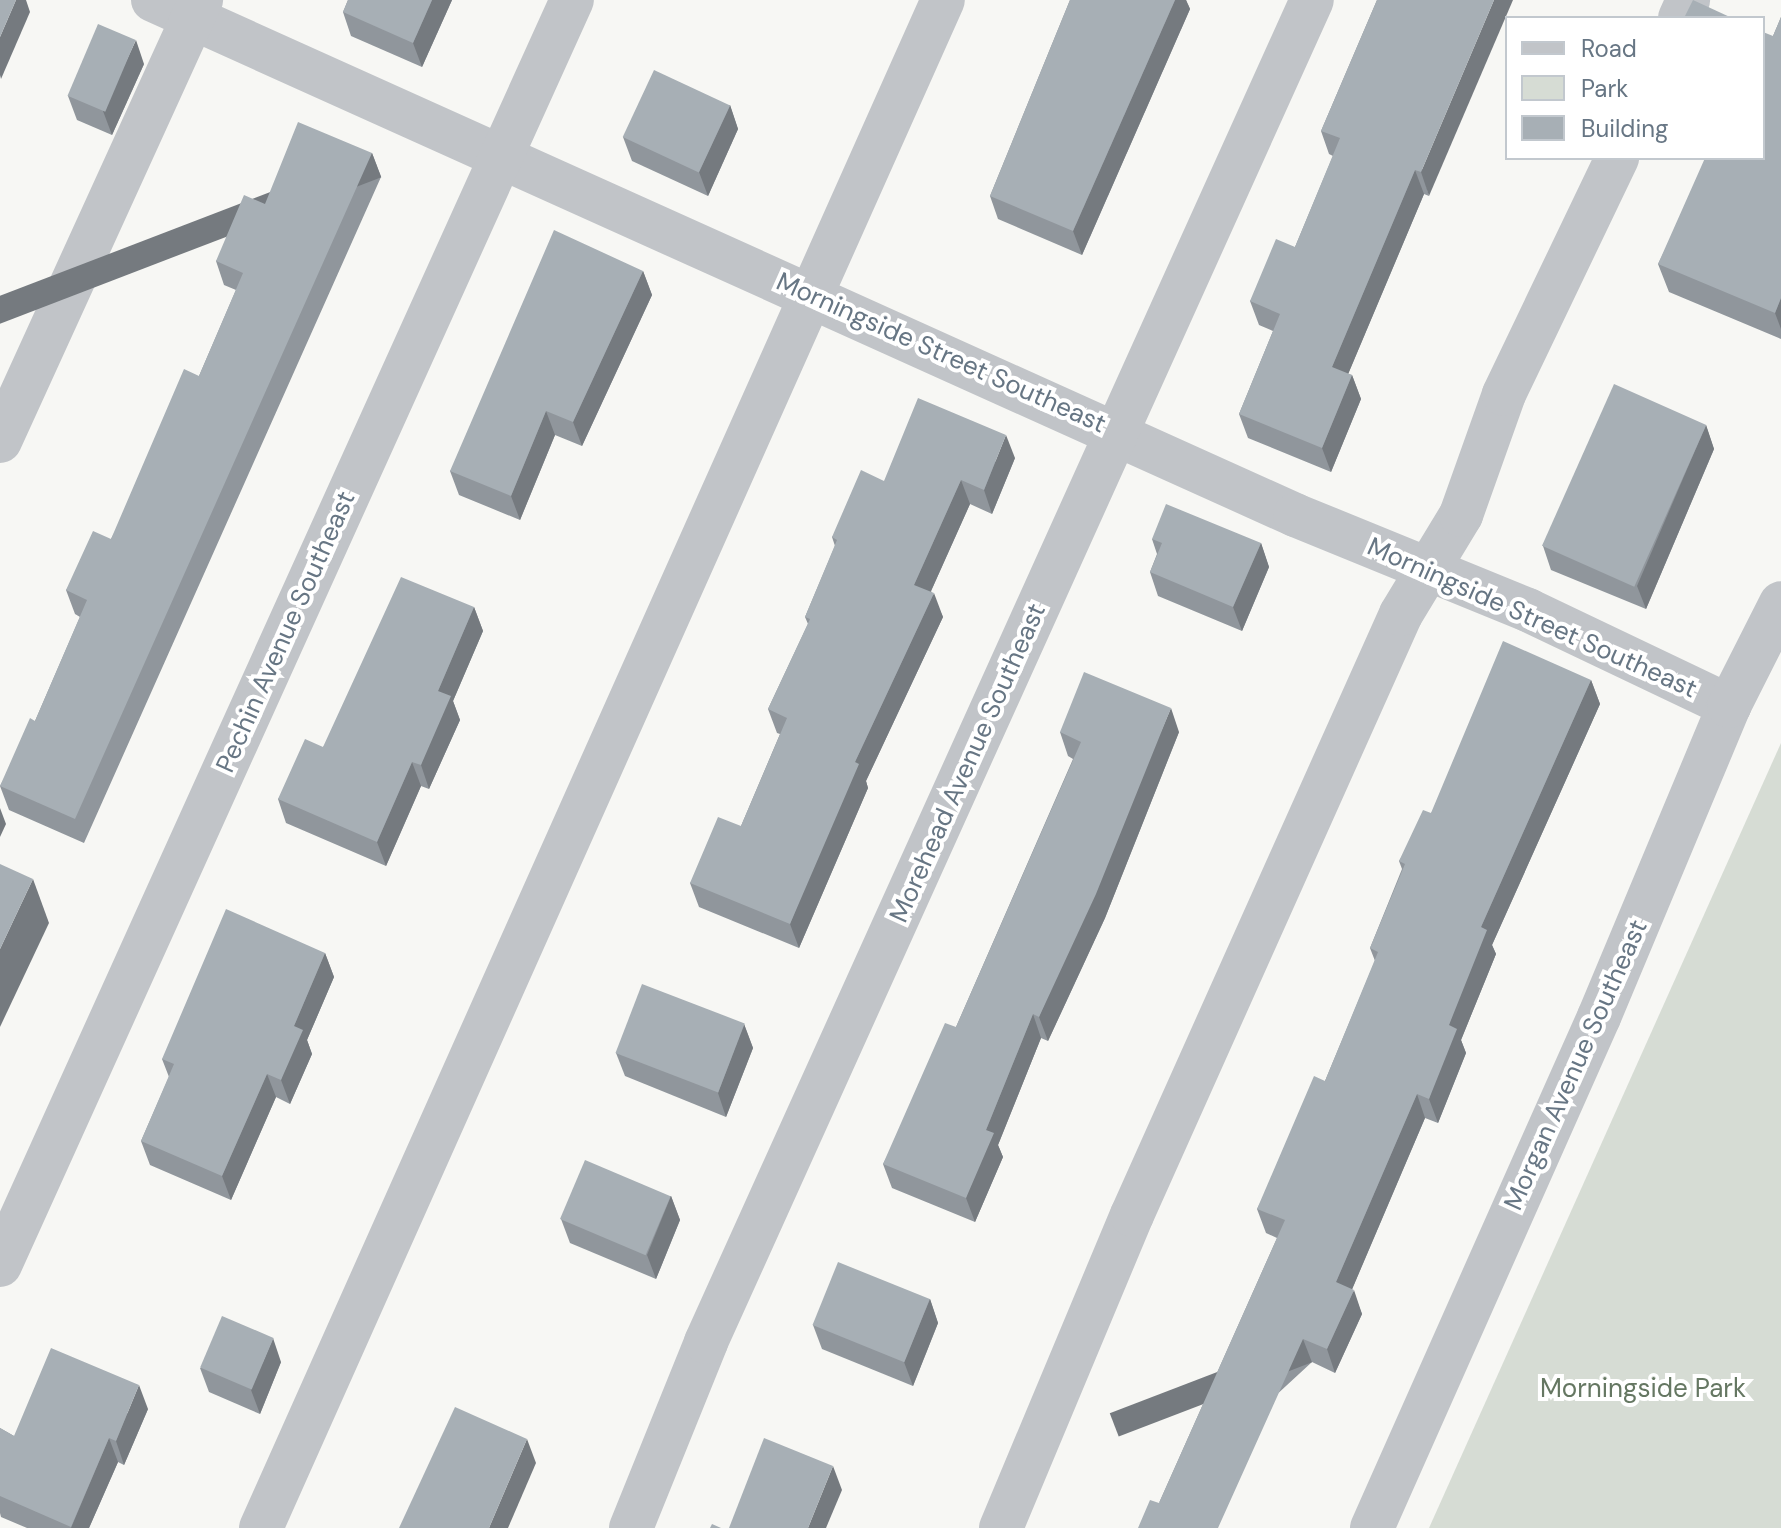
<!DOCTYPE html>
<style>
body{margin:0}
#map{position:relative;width:1781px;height:1528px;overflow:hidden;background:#f7f7f4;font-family:"DM Sans",sans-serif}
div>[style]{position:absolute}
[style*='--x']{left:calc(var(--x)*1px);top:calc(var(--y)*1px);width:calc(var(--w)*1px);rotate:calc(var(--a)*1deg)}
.green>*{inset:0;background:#d6dcd4}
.minor>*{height:44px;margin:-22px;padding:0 22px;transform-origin:22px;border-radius:22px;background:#c1c4c8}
.wall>*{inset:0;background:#90969c}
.shaded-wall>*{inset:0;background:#757a7f;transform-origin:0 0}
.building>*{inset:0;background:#a7afb5;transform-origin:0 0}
span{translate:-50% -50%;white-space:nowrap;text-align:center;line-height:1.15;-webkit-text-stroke:8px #fff;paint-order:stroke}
.street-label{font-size:26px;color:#677684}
.park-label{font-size:26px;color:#657762}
.legend{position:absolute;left:1505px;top:16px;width:260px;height:144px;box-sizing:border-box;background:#fff;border:2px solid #c2c8ce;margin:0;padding:10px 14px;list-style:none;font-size:24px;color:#677684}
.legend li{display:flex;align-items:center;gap:16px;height:40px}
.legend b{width:40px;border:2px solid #c2c8ce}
</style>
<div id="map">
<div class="green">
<i style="clip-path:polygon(1781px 743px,1781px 1528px,1429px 1528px)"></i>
</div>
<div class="minor">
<i style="--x:153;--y:0;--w:1253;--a:24.27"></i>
<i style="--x:1295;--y:515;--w:252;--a:22.2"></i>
<i style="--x:1528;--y:610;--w:223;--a:25.5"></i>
<i style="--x:1680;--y:18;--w:20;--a:-66"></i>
<i style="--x:0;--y:441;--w:485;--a:-65.5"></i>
<i style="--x:0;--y:1265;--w:1388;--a:-65.67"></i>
<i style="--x:261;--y:1528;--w:1673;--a:-65.95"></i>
<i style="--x:631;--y:1528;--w:201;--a:-68"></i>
<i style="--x:706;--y:1342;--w:1472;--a:-65.7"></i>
<i style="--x:1001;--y:1528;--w:339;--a:-67.3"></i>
<i style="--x:1132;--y:1215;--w:658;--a:-65.89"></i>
<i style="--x:1401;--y:614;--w:116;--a:-58.8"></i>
<i style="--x:1461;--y:515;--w:128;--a:-70.4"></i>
<i style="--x:1504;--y:394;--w:262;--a:-64.4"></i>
<i style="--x:1372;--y:1528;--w:559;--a:-66.05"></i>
<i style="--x:1599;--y:1017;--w:337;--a:-67.3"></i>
<i style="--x:1729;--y:706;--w:115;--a:-63.2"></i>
</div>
<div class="wall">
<i style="clip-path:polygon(348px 0,452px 0,422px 67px,351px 36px,343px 12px)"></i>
<i style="clip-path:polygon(1070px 0,1186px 0,1190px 9px,1082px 255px,998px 219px,990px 196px)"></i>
<i style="clip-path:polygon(1377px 0,1429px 196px,1424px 194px,1348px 374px,1352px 375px,1361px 399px,1331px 472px,1248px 438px,1239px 414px,1273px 331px,1259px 325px,1250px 301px,1295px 247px,1333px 156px,1329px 154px,1321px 131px)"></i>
<i style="clip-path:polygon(1781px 17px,1781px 339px,1669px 292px,1658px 264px,1773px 36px)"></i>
<i style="clip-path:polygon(144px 64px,112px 135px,77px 120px,68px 96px)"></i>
<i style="clip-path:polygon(730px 105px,738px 129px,708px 196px,632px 161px,623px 137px)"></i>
<i style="clip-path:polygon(372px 153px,381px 177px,84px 843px,9px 810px,0 786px,35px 721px,80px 617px,75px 614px,66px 590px,111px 539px,199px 376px,236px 290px,224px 285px,216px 261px,265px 204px)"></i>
<i style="clip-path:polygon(643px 271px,652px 295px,582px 446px,555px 435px,520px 520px,459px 495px,450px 471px)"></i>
<i style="clip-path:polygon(1706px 425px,1714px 449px,1646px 609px,1551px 570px,1543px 546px)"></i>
<i style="clip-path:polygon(1015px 458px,992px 514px,970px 504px,931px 591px,943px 617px,866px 781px,868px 788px,799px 948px,699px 907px,690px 883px,741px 826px,780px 734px,777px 733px,768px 709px,808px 624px,805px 617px,835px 546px,832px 537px,884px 481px)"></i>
<i style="clip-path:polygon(1152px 539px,1261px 543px,1269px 567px,1242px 631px,1158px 596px,1150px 572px,1157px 554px)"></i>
<i style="clip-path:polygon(474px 607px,483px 631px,453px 701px,460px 720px,429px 789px,421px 786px,386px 866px,286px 823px,278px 799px,323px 747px)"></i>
<i style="clip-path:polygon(1591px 680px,1600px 704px,1492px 945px,1496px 954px,1461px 1040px,1466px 1053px,1438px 1123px,1425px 1118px,1352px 1289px,1362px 1314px,1335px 1373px,1312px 1362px,1159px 1503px,1277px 1238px,1266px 1233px,1257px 1209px,1325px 1081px,1375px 961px,1370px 948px,1402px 869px,1399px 861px,1431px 813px)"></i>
<i style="clip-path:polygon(1060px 732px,1179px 732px,1105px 918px,1048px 1041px,1041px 1038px,998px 1145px,1003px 1157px,975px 1222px,892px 1188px,883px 1164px,956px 1027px,1073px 759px,1068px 756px)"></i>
<i style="clip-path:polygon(325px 953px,334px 977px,307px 1040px,312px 1054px,290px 1104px,276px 1097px,231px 1200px,150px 1165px,141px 1141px,169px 1077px,162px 1059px)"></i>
<i style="clip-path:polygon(744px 1024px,753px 1048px,726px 1117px,625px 1076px,616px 1053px)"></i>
<i style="clip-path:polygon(671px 1196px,680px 1220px,656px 1279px,570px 1243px,561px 1219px)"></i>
<i style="clip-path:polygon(930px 1299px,938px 1323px,913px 1386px,822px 1349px,813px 1325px)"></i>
<i style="clip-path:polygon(281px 1362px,260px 1414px,209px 1392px,200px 1368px)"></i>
<i style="clip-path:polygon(148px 1409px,124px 1465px,118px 1462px,89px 1528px,27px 1528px,1px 1517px,0 1513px,0 1428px,14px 1436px)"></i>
</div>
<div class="shaded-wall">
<i style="clip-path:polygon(16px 0,26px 0,30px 12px,1px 79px,0 75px,0 37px)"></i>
<i style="clip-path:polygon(432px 0,452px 0,422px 67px,413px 43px)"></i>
<i style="clip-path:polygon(1175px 0,1186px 0,1190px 9px,1082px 255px,1073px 231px)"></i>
<i style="clip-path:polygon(1494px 0,1513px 0,1429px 196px,1421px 172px)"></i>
<i style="clip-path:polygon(136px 40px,144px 64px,112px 135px,103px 111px)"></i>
<i style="clip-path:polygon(730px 105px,738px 129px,708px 196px,699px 172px)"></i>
<i style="left:372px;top:153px;width:26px;height:729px;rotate:69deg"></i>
<i style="clip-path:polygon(1415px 170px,1424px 194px,1341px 391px,1332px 367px)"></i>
<i style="clip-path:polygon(643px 271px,652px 295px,582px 446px,573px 422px)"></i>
<i style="clip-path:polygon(1781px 298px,1781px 329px,1775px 313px)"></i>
<i style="clip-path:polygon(1352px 375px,1361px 399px,1331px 472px,1322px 448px)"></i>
<i style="clip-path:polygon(546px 411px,555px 435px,520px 520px,511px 496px)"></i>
<i style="clip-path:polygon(1706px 425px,1714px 449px,1646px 609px,1637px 586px)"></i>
<i style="clip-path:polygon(1006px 435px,1015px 458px,992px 514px,984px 490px)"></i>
<i style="clip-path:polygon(961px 480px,970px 504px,923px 609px,914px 585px)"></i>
<i style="clip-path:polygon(1261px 543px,1269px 567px,1242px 631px,1233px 607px)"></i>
<i style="clip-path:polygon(934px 593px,943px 617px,866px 781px,868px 788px,799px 948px,790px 924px,855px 762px)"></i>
<i style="clip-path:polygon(474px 607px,483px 631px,453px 701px,460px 720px,429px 789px,421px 765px,438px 691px)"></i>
<i style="clip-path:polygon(1591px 680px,1600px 704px,1492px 945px,1496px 954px,1461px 1040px,1466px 1053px,1438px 1123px,1429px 1099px,1449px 1025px,1481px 927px)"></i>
<i style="clip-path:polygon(1171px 708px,1179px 732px,1105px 918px,1048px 1041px,1039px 1017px)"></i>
<i style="clip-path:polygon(412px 762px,421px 786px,386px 866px,377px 842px)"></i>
<i style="clip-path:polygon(0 808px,6px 824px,0 837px)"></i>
<i style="clip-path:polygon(33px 879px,49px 923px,0 1027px,0 949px)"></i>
<i style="clip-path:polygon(325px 953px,334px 977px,307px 1040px,312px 1054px,290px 1104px,281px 1080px,294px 1026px)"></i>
<i style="clip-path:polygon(1033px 1014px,1041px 1038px,998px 1145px,1003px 1157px,975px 1222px,966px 1198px,986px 1130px)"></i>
<i style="clip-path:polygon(744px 1024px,753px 1048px,726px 1117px,718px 1093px)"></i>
<i style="clip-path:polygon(267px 1074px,276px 1097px,231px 1200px,222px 1176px)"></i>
<i style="clip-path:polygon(1417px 1094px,1425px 1118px,1345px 1306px,1336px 1282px)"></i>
<i style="clip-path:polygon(671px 1196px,680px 1220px,656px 1279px,647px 1255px)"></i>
<i style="clip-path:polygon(1354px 1290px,1362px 1314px,1335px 1373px,1327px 1349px)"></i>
<i style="clip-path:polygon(930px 1299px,938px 1323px,913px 1386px,904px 1362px)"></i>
<i style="clip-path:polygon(273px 1338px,281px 1362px,260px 1414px,251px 1390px)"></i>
<i style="left:1303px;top:1339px;width:25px;height:207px;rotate:69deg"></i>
<i style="clip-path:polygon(139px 1385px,148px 1409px,124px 1465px,116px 1441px)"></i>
<i style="clip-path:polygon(109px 1438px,118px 1462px,89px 1528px,71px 1528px)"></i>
<i style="clip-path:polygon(527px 1439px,536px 1463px,508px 1528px,489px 1528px)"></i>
<i style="clip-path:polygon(833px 1466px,842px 1490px,826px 1528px,808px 1528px)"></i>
</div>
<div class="building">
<i style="clip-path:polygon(0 0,16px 0,0 37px)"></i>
<i style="clip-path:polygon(348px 0,432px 0,413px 43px,343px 12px)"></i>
<i style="clip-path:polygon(1070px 0,1175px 0,1073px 231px,990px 196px)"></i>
<i style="clip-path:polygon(1377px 0,1494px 0,1421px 172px,1415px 170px,1332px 367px,1352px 375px,1322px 448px,1239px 414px,1280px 314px,1250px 301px,1276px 239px,1295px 247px,1340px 138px,1321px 131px)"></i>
<i style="clip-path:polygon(1693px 0,1732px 18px,1684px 18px)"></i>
<i style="clip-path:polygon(1781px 17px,1781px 298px,1775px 313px,1658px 264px,1705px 158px,1763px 158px,1763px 32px,1773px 36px)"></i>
<i style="left:98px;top:24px;width:41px;height:78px;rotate:23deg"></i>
<i style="left:654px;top:70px;width:84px;height:74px;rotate:25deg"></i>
<i style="clip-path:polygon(298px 122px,372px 153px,75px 819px,0 786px,30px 718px,35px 721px,87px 600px,66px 590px,93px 531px,111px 539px,184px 369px,199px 376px,243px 273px,216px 261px,244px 195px,265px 204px)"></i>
<i style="clip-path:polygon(554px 230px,643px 271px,573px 422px,546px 411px,511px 496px,450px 471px)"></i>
<i style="left:1614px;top:384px;width:101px;height:177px;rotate:24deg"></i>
<i style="clip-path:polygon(918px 398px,1006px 435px,984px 490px,961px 480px,914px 585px,934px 593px,855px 762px,859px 764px,790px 924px,690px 883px,718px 817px,741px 826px,787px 718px,768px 709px,810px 619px,805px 617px,837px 540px,832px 537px,861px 470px,884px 481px)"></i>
<i style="clip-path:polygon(1166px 504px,1261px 543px,1233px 607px,1150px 572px,1162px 543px,1152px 539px)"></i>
<i style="clip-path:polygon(401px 577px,474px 607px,438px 691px,451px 696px,421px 765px,412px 762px,377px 842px,278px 799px,305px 739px,323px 747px)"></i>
<i style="clip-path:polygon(1503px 641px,1591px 680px,1481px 927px,1487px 930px,1449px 1025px,1457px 1029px,1429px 1099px,1417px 1094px,1336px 1282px,1354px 1290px,1327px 1349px,1303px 1339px,1218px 1528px,1138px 1528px,1150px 1500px,1159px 1503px,1285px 1220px,1257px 1209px,1314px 1076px,1325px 1081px,1378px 952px,1370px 948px,1405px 864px,1399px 861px,1423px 810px,1431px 813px)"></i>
<i style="clip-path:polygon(1084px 672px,1171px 708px,1096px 894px,1039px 1017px,1033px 1014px,986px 1130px,994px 1133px,966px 1198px,883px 1164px,945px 1023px,956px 1027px,1081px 742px,1060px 732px)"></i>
<i style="clip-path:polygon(0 864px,33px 879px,0 949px)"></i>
<i style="clip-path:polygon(226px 909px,325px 953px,294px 1026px,303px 1030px,281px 1080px,267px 1074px,222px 1176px,141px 1141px,174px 1064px,162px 1059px)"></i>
<i style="left:642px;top:984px;width:110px;height:74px;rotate:21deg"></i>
<i style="left:585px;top:1160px;width:93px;height:64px;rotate:23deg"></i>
<i style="left:838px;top:1262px;width:99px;height:68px;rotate:22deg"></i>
<i style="left:222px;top:1316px;width:56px;height:56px;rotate:23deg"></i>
<i style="clip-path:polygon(51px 1348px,139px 1385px,116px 1441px,109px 1438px,71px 1527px,0 1496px,0 1428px,14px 1436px)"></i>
<i style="clip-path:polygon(455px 1407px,527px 1439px,489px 1528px,399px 1528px)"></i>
<i style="clip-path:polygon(764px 1438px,833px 1466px,808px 1528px,729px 1528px)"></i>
<i style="clip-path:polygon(712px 1524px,721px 1528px,710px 1528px)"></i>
</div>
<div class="street-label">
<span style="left:941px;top:353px;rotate:24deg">Morningside Street Southeast</span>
<span style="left:1532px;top:618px;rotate:24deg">Morningside Street Southeast</span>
<span style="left:286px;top:632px;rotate:-66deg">Pechin Avenue Southeast</span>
<span style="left:968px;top:763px;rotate:-66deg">Morehead Avenue Southeast</span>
<span style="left:1576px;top:1065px;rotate:-66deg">Morgan Avenue Southeast</span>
</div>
<div class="park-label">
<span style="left:1643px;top:1389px">Morningside Park</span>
</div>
<ul class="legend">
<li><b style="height:10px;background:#c1c4c8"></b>Road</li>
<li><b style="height:22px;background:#d6dcd4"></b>Park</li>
<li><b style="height:22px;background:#a7afb5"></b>Building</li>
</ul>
</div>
